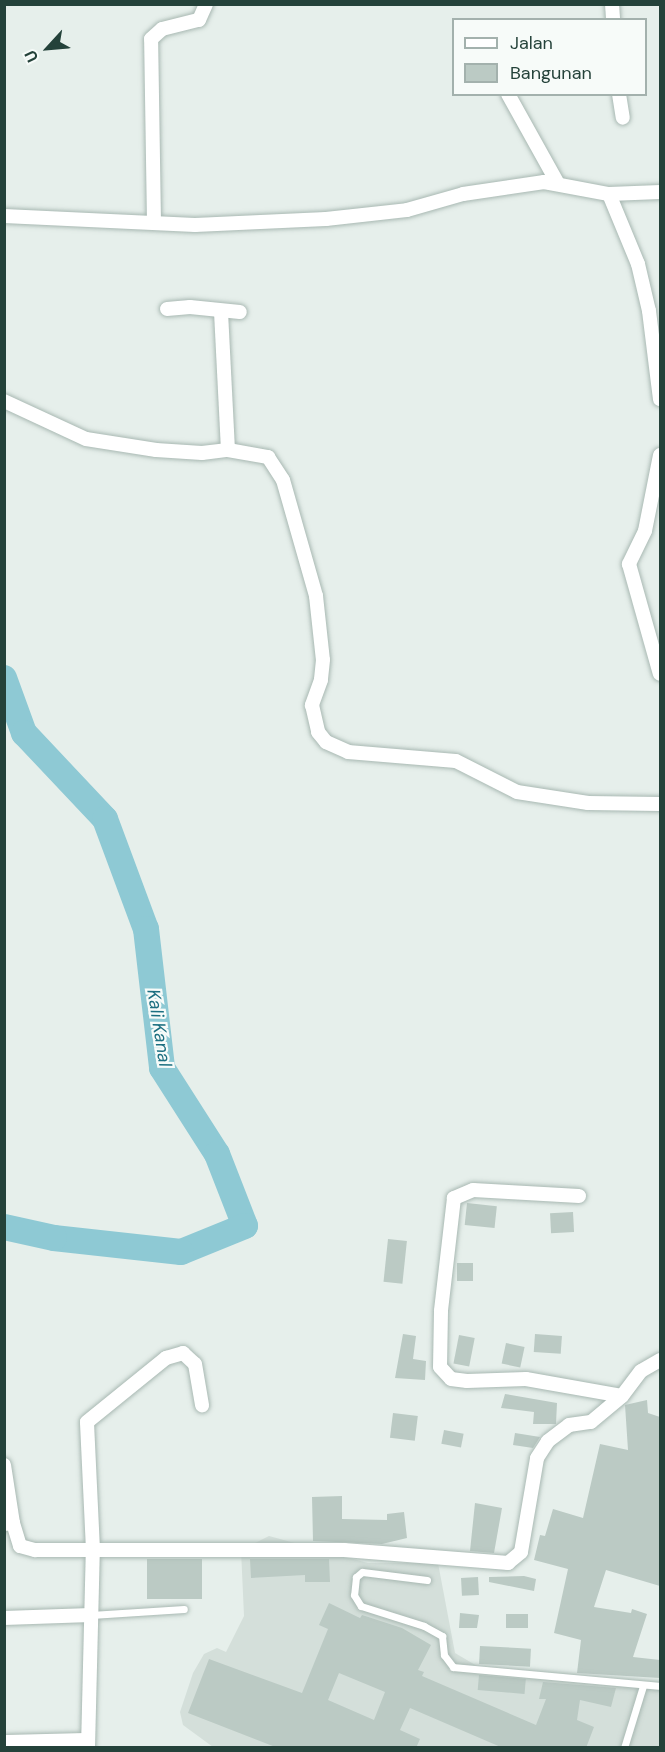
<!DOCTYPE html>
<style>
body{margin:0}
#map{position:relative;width:665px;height:1752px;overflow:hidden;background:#e6efeb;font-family:"DM Sans",sans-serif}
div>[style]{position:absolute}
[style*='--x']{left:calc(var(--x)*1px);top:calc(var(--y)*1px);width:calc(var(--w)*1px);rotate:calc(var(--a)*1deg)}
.built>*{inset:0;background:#d4dfda}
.river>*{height:26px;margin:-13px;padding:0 13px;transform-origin:13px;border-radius:13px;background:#8ec9d4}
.building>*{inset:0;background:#bbcac4;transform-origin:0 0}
.roads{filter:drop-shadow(0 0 2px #a8b8b2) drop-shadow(0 0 2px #a8b8b2)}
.lane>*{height:7px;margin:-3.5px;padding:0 3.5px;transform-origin:3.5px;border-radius:3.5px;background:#fff}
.street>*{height:14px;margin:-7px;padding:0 7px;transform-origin:7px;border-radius:7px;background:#fff}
span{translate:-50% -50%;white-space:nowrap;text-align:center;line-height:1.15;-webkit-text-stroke:4.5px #f7fbf9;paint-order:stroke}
.water-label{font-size:18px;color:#1c6f80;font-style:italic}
.frame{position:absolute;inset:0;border:6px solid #24423a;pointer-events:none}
.legend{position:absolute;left:452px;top:18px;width:195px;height:78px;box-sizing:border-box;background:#f7fbf9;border:2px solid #a3b1ad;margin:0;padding:8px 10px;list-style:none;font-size:18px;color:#24423a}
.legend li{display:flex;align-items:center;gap:12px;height:30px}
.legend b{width:30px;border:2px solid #a3b1ad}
.north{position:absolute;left:18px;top:18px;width:60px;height:60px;-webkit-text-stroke:4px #f7fbf9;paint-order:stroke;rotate:244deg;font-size:16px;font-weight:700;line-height:24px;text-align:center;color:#24423a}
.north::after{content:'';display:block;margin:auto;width:21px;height:27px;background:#24423a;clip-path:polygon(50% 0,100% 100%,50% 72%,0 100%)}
</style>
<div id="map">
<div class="built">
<i style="clip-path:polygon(269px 1536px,368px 1563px,438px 1563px,455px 1653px,477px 1666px,660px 1683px,660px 1747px,213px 1747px,183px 1725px,180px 1712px,193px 1673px,204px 1654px,217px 1648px,226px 1652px,244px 1616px,241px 1550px)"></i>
</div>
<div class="river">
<i style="--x:4;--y:678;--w:59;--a:70"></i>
<i style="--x:24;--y:733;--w:118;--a:46.7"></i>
<i style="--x:105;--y:819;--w:117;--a:69.6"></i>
<i style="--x:146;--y:929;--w:140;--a:83.4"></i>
<i style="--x:162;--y:1068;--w:102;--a:57.4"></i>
<i style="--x:217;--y:1154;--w:77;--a:68.7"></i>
<i style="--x:245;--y:1226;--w:69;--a:157.9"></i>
<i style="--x:181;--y:1252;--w:128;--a:-173.7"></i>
<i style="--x:54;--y:1238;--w:51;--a:-167.6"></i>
</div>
<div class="building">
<i style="left:467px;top:1203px;width:30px;height:22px;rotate:6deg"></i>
<i style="left:573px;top:1212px;width:20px;height:23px;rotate:87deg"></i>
<i style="left:388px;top:1239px;width:19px;height:43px;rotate:6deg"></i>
<i style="left:457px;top:1263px;width:16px;height:18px"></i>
<i style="clip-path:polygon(403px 1334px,416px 1336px,413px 1359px,426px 1361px,425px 1380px,395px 1378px)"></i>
<i style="left:535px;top:1334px;width:27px;height:18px;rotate:4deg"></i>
<i style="left:459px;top:1335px;width:16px;height:29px;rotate:11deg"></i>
<i style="left:506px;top:1343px;width:19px;height:21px;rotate:12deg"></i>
<i style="clip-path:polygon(505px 1394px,557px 1403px,556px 1424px,533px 1424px,534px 1412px,501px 1408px)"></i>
<i style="clip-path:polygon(647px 1400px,648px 1413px,660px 1417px,660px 1586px,606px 1570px,594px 1607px,631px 1613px,632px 1609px,647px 1614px,633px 1657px,660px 1660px,660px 1678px,577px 1673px,581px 1640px,554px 1633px,568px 1569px,534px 1560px,540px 1535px,545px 1536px,553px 1509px,583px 1518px,600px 1444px,628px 1450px,625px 1405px)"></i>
<i style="left:393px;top:1413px;width:25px;height:25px;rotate:7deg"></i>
<i style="left:444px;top:1430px;width:20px;height:14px;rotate:11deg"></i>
<i style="clip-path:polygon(515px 1433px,540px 1437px,533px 1448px,513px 1445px)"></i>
<i style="clip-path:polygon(342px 1496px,342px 1519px,387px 1520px,387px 1514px,404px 1512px,407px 1538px,382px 1544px,313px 1541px,312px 1497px)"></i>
<i style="clip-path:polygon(475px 1503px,502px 1508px,494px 1553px,470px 1551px)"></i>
<i style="left:147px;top:1559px;width:55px;height:40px"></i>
<i style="clip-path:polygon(250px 1559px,329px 1559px,330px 1582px,305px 1582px,305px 1575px,251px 1578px)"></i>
<i style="clip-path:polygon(524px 1576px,536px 1579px,534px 1591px,489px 1582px,489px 1577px)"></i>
<i style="left:478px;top:1577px;width:18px;height:17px;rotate:87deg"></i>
<i style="clip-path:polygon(evenodd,329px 1603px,360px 1618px,362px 1615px,402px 1628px,431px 1645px,418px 1670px,424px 1672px,422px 1676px,536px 1725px,546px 1699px,539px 1699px,543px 1682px,616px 1688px,611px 1707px,580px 1700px,577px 1720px,594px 1727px,586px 1748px,503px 1748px,410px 1708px,400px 1730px,420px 1739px,416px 1748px,278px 1748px,188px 1713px,209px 1659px,302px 1693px,328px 1629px,319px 1625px,329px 1603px,339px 1673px,385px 1692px,374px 1720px,328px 1700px,339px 1673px)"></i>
<i style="clip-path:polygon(460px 1613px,479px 1615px,477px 1628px,459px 1628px)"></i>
<i style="left:528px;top:1614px;width:14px;height:22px;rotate:90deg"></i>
<i style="left:480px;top:1646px;width:51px;height:18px;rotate:3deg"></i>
<i style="left:479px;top:1675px;width:47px;height:15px;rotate:5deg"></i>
</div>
<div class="roads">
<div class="lane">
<i style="--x:427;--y:1580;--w:65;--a:-173"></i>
<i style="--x:362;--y:1572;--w:8;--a:140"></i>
<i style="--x:356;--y:1577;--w:18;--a:96"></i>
<i style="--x:354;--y:1595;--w:13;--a:58"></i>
<i style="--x:361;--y:1606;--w:66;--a:17.6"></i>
<i style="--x:424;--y:1626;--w:21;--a:29"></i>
<i style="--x:442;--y:1636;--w:19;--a:84"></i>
<i style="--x:444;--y:1655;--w:15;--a:53"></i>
<i style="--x:453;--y:1667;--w:208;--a:5.2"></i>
<i style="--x:91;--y:1615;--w:93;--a:-3.7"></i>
<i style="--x:624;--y:1748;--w:65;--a:-73"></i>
</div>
<div class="street">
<i style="--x:612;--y:4;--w:16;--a:86"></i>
<i style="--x:508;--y:94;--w:103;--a:60.9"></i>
<i style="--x:619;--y:94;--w:24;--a:81"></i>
<i style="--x:609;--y:194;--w:76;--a:67.5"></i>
<i style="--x:638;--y:264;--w:48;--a:76.8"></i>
<i style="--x:649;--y:311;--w:89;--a:82.9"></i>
<i style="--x:4;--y:216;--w:191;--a:2.7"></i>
<i style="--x:195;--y:225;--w:131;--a:-2.6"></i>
<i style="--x:326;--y:219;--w:81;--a:-6.3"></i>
<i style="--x:407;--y:210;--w:58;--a:-15.9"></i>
<i style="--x:463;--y:194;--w:82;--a:-8.4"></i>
<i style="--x:544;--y:182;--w:66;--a:10.5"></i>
<i style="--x:609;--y:194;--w:51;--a:-2.2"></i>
<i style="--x:154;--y:223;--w:184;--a:-90.9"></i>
<i style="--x:151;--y:39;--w:15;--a:-42"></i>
<i style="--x:162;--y:29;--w:38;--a:-14"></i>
<i style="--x:199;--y:20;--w:17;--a:-66"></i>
<i style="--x:167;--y:309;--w:23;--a:-5"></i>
<i style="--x:190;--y:307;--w:50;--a:5.7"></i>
<i style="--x:221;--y:312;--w:138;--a:87.1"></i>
<i style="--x:4;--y:401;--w:90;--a:24.9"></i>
<i style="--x:86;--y:439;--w:71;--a:8.9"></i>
<i style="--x:156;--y:450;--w:46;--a:3.7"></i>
<i style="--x:202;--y:453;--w:26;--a:-7"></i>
<i style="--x:228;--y:450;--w:41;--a:9.9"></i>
<i style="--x:268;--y:457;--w:27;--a:57"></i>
<i style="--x:283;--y:480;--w:121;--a:74.1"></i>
<i style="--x:316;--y:596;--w:64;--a:83.8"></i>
<i style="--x:323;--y:660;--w:20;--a:96"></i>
<i style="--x:321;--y:680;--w:27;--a:110"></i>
<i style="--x:312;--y:705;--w:28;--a:77"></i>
<i style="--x:318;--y:732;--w:13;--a:51"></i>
<i style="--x:326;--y:742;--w:24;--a:24"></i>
<i style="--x:348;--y:752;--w:108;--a:4.8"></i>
<i style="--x:456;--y:761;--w:68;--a:26.9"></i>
<i style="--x:517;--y:792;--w:72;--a:8.8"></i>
<i style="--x:588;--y:803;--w:72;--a:0.8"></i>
<i style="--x:660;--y:455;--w:77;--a:101.2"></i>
<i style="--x:645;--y:531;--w:37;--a:116"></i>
<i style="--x:629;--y:564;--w:114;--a:74.3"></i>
<i style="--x:579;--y:1196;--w:106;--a:-176.8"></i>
<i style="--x:473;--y:1190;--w:21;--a:157"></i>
<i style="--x:454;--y:1198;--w:114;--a:96.6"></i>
<i style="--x:441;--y:1311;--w:56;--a:91"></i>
<i style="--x:440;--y:1367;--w:16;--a:47"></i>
<i style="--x:451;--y:1379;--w:16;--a:7"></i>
<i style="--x:467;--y:1381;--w:59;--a:-1.9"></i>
<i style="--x:526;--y:1379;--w:97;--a:10"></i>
<i style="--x:4;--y:1465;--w:59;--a:81.2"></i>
<i style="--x:4;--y:1524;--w:9;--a:-6"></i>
<i style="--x:13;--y:1523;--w:24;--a:73"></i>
<i style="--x:20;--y:1546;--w:16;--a:15"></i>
<i style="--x:35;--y:1550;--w:309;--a:0"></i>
<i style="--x:344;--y:1550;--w:165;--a:4.5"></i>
<i style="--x:508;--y:1563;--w:17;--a:-40"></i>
<i style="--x:521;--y:1552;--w:95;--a:-80.3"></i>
<i style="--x:537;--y:1458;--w:20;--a:-57"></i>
<i style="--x:548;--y:1441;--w:26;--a:-37"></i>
<i style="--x:569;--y:1425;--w:22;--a:-8"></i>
<i style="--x:591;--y:1422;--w:40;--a:-40"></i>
<i style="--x:622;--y:1396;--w:31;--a:-53"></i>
<i style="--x:641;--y:1371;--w:22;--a:-30"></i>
<i style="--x:4;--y:1618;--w:87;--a:-2"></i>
<i style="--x:4;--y:1742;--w:84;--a:-1.4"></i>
<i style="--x:88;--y:1748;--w:198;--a:-88.6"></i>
<i style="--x:93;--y:1550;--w:128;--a:-92.7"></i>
<i style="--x:87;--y:1422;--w:102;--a:-39"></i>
<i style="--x:166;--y:1358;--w:18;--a:-16"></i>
<i style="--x:183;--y:1353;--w:16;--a:43"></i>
<i style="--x:195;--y:1364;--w:42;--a:80.3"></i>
</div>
</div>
<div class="water-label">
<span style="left:159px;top:1028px;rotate:81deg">Kali Kanal</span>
</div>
<div class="frame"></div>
<ul class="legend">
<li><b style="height:8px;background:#fff"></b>Jalan</li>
<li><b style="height:16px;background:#bbcac4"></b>Bangunan</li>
</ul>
<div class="north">U</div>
</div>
